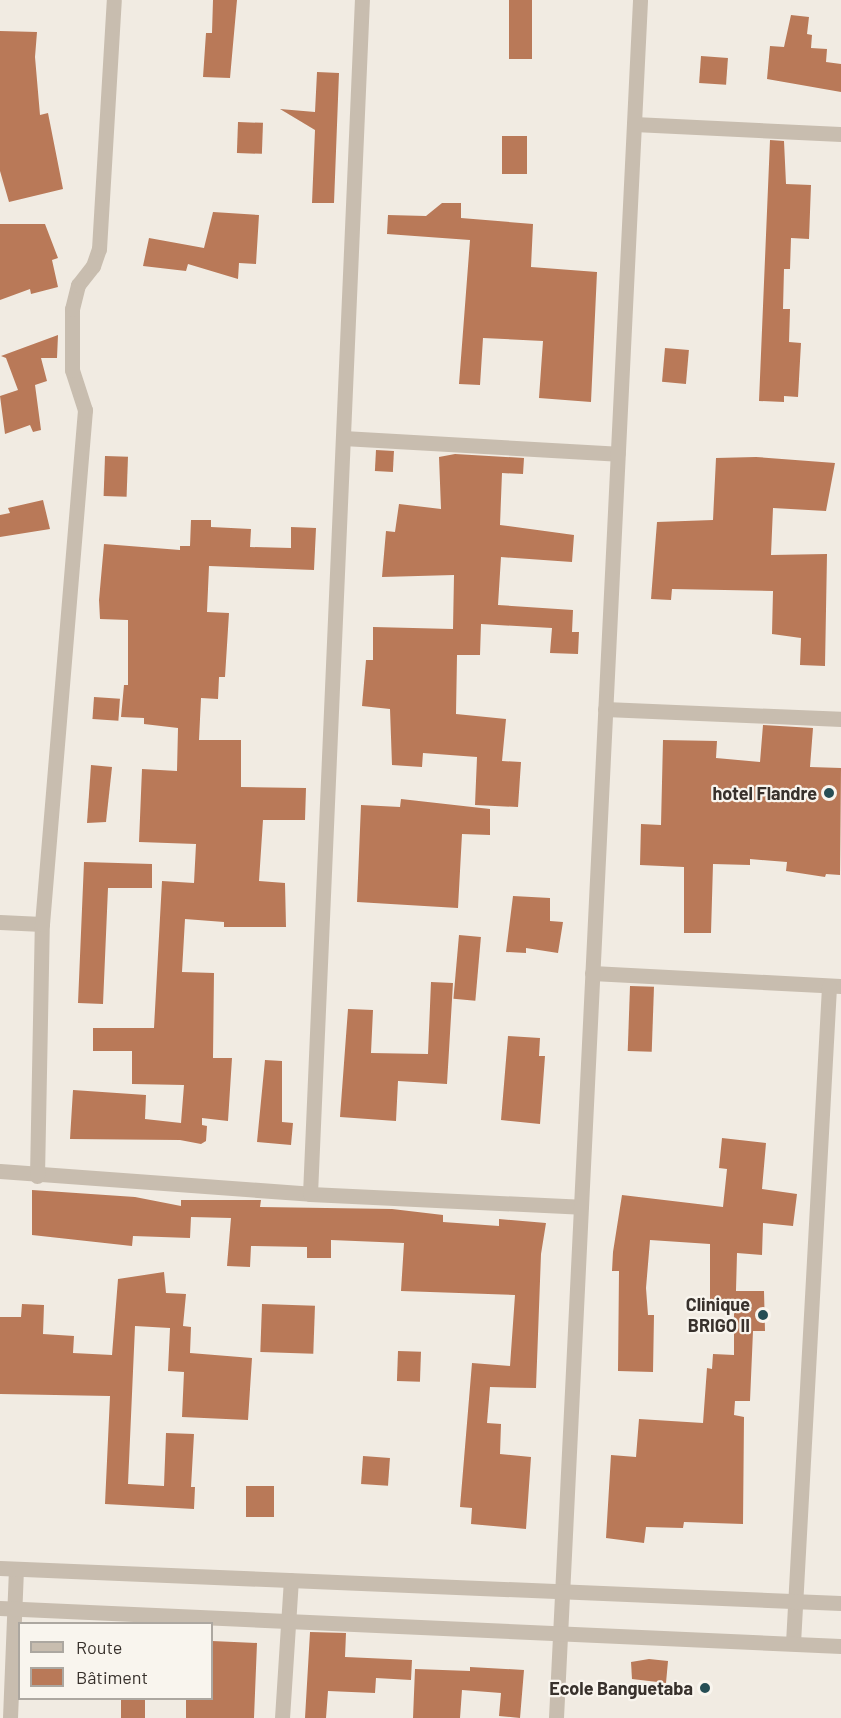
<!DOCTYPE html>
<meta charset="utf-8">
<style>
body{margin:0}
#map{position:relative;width:841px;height:1718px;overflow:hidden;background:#f1ebe2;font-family:Barlow,sans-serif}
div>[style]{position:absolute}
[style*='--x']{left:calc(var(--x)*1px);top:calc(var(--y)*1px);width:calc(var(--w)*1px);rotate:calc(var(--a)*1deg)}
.building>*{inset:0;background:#b97958;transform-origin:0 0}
.minor>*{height:15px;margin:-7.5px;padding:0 7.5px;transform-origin:7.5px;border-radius:7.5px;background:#c8bdaf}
.tertiary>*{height:15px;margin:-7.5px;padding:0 7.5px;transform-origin:7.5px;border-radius:7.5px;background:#c8bdaf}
.dots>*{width:16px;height:16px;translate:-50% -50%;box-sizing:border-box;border:3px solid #f9f5ee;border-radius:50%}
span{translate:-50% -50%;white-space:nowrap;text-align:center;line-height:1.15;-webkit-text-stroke:4.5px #f9f5ee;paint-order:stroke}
.poi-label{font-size:18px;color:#38312c;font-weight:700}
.right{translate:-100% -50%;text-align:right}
.legend{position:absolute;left:18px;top:1622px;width:195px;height:78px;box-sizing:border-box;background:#f9f5ee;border:2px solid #aca7a0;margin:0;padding:8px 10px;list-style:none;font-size:18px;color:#38312c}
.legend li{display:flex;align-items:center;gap:12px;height:30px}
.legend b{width:30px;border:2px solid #aca7a0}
</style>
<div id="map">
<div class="building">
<i style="clip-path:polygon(213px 0,237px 0,230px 78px,203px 77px,206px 33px,212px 33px)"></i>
<i style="left:509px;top:0;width:23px;height:59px"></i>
<i style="clip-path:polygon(791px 15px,809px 17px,807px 34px,812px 35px,811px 48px,827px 49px,826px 62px,841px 64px,841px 92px,767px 79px,770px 46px,784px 47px)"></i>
<i style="clip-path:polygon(0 31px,37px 32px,35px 57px,40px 115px,48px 113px,63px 189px,9px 202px,0 171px)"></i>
<i style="left:701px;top:56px;width:27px;height:27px;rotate:4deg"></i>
<i style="clip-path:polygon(317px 72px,339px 73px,334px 203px,312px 203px,315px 130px,280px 109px,315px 112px)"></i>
<i style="left:238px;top:122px;width:25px;height:31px;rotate:2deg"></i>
<i style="left:502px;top:136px;width:25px;height:38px"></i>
<i style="clip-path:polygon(770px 140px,784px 141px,786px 184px,811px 185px,809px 239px,791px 238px,790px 269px,784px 269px,783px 309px,790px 309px,789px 342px,801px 343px,798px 397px,784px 396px,784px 402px,759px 401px)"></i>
<i style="clip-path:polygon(442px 203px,461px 203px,461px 218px,533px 224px,531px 267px,597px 272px,591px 402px,539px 398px,543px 341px,483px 338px,480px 385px,459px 384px,470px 240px,387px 234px,388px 215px,426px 216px)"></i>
<i style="clip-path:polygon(213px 212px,259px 215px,256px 264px,239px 263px,238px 279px,188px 264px,186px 271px,143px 266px,149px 238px,204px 248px)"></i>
<i style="clip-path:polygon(0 224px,45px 224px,58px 258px,52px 260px,58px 287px,31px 294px,30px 289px,0 300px)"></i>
<i style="clip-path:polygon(58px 335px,57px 358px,41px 358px,47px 381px,35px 385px,41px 430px,33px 432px,30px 425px,5px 434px,0 396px,18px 390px,6px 358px,1px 356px)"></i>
<i style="left:665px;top:348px;width:24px;height:34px;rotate:5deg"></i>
<i style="left:376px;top:450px;width:18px;height:21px;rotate:3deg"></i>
<i style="clip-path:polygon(455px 454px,524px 458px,523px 474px,502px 473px,500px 525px,574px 535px,572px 562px,501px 557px,498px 605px,573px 610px,572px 632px,579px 632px,578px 654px,550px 653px,552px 628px,481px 624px,480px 655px,457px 655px,456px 714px,506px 719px,502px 761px,521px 762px,518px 807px,475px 805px,477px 757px,423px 753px,422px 767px,392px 765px,390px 709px,362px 706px,366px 660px,373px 660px,373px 627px,453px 629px,454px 575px,382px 577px,386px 531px,395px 532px,399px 504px,441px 509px,439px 457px)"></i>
<i style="left:105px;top:456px;width:23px;height:40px;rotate:2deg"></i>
<i style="clip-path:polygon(756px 457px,835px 463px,826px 511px,773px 508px,771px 555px,827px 554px,825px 666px,800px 665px,801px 638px,772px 634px,773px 591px,672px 589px,671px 600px,651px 599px,657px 522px,713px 520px,716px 458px)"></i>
<i style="clip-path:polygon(43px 500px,50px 529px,0 537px,0 515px,10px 513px,8px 508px)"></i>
<i style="clip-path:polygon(191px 520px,211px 520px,211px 527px,251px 529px,250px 547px,291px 548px,291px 527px,316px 528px,314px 570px,209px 566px,207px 612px,229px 613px,225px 677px,219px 677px,218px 699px,201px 698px,199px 740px,241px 740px,241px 787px,306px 788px,305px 820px,263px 820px,259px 881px,285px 883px,286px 927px,224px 927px,224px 922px,185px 919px,182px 972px,214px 973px,213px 1058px,232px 1058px,228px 1121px,202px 1118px,202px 1125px,207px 1126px,206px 1141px,201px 1144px,180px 1140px,70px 1139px,73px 1090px,146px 1095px,145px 1119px,181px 1123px,184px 1085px,132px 1084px,132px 1051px,93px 1051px,93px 1028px,154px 1028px,162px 881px,194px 883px,196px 844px,139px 842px,142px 769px,177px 771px,178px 728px,144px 724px,144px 718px,121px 717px,124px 685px,128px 685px,128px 620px,100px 619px,99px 600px,104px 544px,180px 550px,180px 546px,190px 546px)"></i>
<i style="left:94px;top:697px;width:26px;height:22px;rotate:4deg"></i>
<i style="clip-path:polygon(763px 725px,813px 728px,810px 767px,841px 768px,840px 875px,826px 874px,825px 877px,786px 871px,787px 862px,750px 859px,750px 865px,713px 864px,711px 933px,684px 933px,684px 867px,640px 865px,641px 824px,661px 825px,663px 740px,717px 741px,716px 758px,760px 762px)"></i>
<i style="clip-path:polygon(91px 765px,112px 767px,106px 822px,87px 823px)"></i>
<i style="clip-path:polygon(401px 799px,490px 809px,490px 835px,462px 834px,458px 908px,357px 902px,361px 805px,400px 807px)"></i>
<i style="clip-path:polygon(84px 862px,152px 864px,152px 888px,108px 888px,103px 1004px,78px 1003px)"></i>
<i style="clip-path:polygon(513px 896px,550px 898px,550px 921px,563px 922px,558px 953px,526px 948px,526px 953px,506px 952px)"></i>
<i style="left:459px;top:935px;width:22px;height:64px;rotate:5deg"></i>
<i style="clip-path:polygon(431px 982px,453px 983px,447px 1084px,398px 1081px,396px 1121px,340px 1117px,348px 1009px,373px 1010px,371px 1053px,428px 1054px)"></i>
<i style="left:630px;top:986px;width:24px;height:65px;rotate:2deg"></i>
<i style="clip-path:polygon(508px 1036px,540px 1038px,539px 1056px,545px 1056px,540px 1124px,501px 1120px)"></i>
<i style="clip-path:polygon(265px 1060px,282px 1061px,282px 1122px,293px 1123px,291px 1145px,257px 1142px)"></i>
<i style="clip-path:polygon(722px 1138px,766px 1143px,762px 1189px,797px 1194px,793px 1226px,763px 1223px,762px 1255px,737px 1253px,736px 1291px,764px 1291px,765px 1331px,753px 1331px,750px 1401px,735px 1401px,734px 1415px,744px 1417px,743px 1524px,684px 1522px,683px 1528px,646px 1527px,644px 1543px,606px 1538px,611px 1455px,636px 1457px,639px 1419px,703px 1423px,707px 1368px,712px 1369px,713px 1354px,734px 1355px,734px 1311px,710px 1309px,710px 1244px,650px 1240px,646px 1288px,648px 1315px,654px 1315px,653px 1372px,618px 1371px,619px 1271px,612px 1271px,613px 1252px,622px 1195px,723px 1207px,727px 1169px,719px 1168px)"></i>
<i style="clip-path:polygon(32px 1190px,135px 1197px,181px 1206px,181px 1200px,261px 1200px,260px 1207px,392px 1209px,443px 1215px,443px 1222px,499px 1226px,499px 1219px,546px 1223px,541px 1254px,536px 1388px,490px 1387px,487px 1423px,501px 1424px,500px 1454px,531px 1457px,526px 1529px,471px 1524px,472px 1508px,460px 1507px,472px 1363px,510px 1366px,515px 1295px,401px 1291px,404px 1243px,331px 1240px,331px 1258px,307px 1258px,307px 1247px,251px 1246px,250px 1267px,227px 1266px,231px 1218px,191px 1217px,190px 1238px,133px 1236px,132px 1246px,32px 1235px)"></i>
<i style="clip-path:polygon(164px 1272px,166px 1293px,186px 1294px,183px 1326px,191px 1327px,190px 1353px,252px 1358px,248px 1420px,182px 1417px,184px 1372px,168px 1371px,170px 1328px,135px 1326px,128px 1484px,164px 1486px,166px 1433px,194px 1434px,191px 1487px,195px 1487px,194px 1509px,105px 1504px,110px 1396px,0 1394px,0 1317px,21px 1317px,22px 1304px,44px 1305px,43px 1334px,74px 1336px,73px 1353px,112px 1355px,118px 1279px)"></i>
<i style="left:262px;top:1304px;width:53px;height:48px;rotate:2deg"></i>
<i style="left:398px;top:1351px;width:23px;height:30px;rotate:2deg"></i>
<i style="left:363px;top:1456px;width:27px;height:28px;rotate:4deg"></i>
<i style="left:246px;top:1486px;width:28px;height:31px"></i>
<i style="clip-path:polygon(310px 1632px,346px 1633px,345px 1657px,412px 1660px,411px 1680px,376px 1678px,375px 1693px,328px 1691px,326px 1718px,305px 1718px)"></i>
<i style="clip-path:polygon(212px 1641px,257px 1643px,254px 1718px,186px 1718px,186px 1698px,212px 1698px)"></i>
<i style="clip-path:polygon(649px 1659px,668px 1661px,666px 1683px,632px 1679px,631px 1662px)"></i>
<i style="clip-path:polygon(470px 1667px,524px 1670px,520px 1718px,499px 1716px,501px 1693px,462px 1690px,460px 1718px,413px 1718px,415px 1669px,470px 1671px)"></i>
<i style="left:121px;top:1698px;width:24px;height:20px"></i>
</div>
<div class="minor">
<i style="--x:634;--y:124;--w:207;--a:2.8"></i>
<i style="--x:343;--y:438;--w:275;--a:3.3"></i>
<i style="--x:605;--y:709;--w:236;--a:2.4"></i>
<i style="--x:0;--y:922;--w:42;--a:2.7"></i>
<i style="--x:592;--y:973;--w:249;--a:3"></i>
<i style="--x:0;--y:1171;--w:311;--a:4.2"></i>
<i style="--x:310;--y:1194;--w:271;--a:2.7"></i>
<i style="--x:37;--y:1176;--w:252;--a:-88.9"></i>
<i style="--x:42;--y:924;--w:516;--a:-85.22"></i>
<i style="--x:85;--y:410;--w:42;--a:-108"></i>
<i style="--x:72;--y:370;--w:61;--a:-90"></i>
<i style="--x:72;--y:309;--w:25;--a:-76"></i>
<i style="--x:78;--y:285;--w:24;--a:-52"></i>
<i style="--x:93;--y:266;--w:18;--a:-71"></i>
<i style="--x:99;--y:249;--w:249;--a:-86.6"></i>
<i style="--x:310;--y:1194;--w:1195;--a:-87.51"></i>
<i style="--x:793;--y:1643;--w:658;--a:-86.86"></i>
<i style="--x:10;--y:1718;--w:149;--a:-87.7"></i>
<i style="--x:282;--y:1718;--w:138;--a:-86.3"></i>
<i style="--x:556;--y:1718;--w:1720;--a:-87.2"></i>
</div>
<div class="tertiary">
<i style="--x:0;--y:1568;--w:842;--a:2.38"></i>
<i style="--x:0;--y:1608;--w:842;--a:2.59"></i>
</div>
<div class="dots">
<i style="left:829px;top:793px;background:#264e55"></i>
<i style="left:763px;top:1315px;background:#264e55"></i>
<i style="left:705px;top:1688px;background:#264e55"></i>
</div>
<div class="poi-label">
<span class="right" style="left:817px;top:793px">hotel Flandre</span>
<span class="right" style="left:750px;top:1315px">Clinique<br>BRIGO II</span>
<span class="right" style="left:693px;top:1688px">Ecole Banguetaba</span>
</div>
<ul class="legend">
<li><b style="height:8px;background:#c8bdaf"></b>Route</li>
<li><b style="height:16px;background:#b97958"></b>Bâtiment</li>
</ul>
</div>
